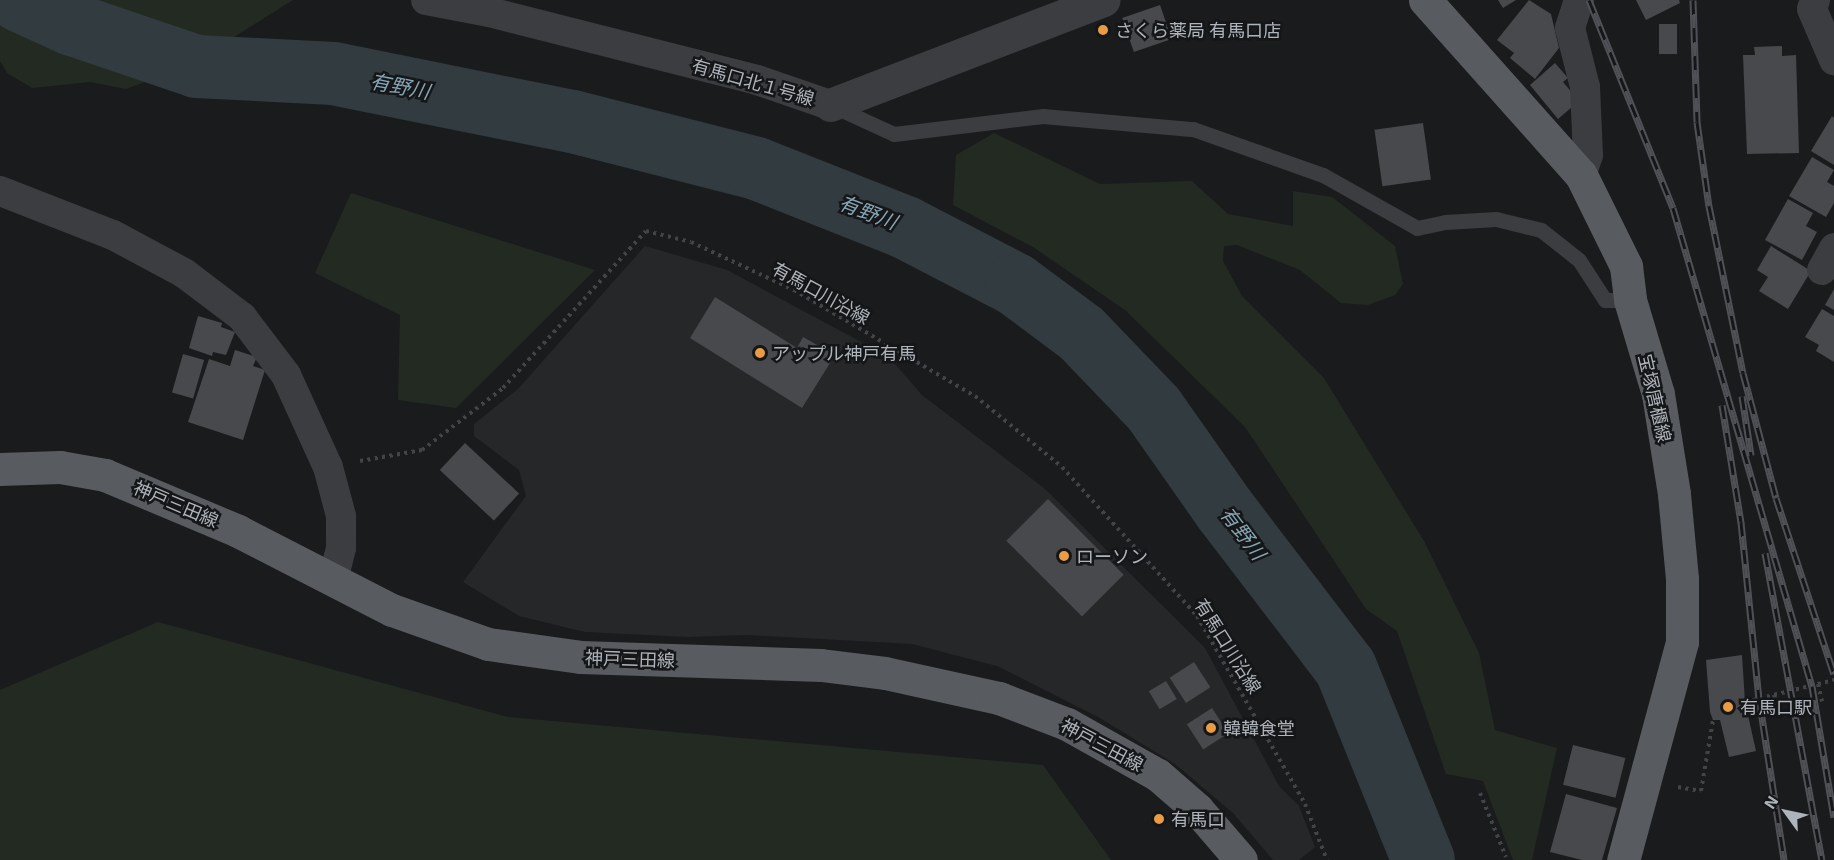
<!DOCTYPE html>
<meta charset="utf-8">
<style>
body{margin:0}
#map{position:relative;width:1834px;height:860px;overflow:hidden;background:#1a1b1d;font-family:"Exo 2","Noto Sans JP",sans-serif}
div>[style]{position:absolute}
[style*='--x']{left:calc(var(--x)*1px);top:calc(var(--y)*1px);width:calc(var(--w)*1px);rotate:calc(var(--a)*1deg)}
.built>*{inset:0;background:#262729}
.green>*{inset:0;background:#222a22}
.river>*{height:63px;margin:-31.5px;padding:0 31.5px;transform-origin:31.5px;border-radius:31.5px;background:#313b40}
.building>*{inset:0;background:#47494c;transform-origin:0 0}
.path>*{height:4px;margin-top:-2px;transform-origin:0;background:repeating-linear-gradient(90deg,#424448 0 3px,transparent 0 7.5px)}
.service>*{height:15px;margin:-7.5px;padding:0 7.5px;transform-origin:7.5px;border-radius:7.5px;background:#3b3d41}
.minor>*{height:30px;margin:-15px;padding:0 15px;transform-origin:15px;border-radius:15px;background:#3b3d41}
.tertiary>*{height:33px;margin:-16.5px;padding:0 16.5px;transform-origin:16.5px;border-radius:16.5px;background:#3b3d41}
.primary>*{height:33px;margin:-16.5px;padding:0 16.5px;transform-origin:16.5px;border-radius:16.5px;background:#585b60}
.rail>*{height:7px;margin-top:-3.5px;transform-origin:0;background:repeating-linear-gradient(90deg,#151618 0 14px,#4f5156 0 28px);box-sizing:border-box;border-block:2px solid #4f5156}
.dots>*{width:16px;height:16px;translate:-50% -50%;box-sizing:border-box;border:3px solid #151618;border-radius:50%}
span{translate:-50% -50%;white-space:nowrap;text-align:center;line-height:1.15;-webkit-text-stroke:5px #151618;paint-order:stroke}
.poi-label{font-size:18px;color:#aeb4bb}
.left{translate:0 -50%;text-align:left}
.street-label{font-size:18px;color:#aeb4bb}
.water-label{font-size:20px;color:#87a5b4;font-style:italic}
.north{position:absolute;left:1756px;top:782px;width:60px;height:60px;-webkit-text-stroke:4px #151618;paint-order:stroke;rotate:303deg;font-size:16px;font-weight:700;line-height:24px;text-align:center;color:#aeb4bb}
.north::after{content:'';display:block;margin:auto;width:21px;height:27px;background:#aeb4bb;clip-path:polygon(50% 0,100% 100%,50% 72%,0 100%)}
</style>
<div id="map">
<div class="built">
<i style="clip-path:polygon(645px 246px,727px 270px,889px 357px,922px 395px,1044px 488px,1205px 648px,1279px 786px,1299px 806px,1315px 847px,1299px 860px,1273px 860px,1233px 813px,1175px 764px,1100px 718px,997px 666px,912px 644px,746px 635px,689px 637px,585px 632px,519px 616px,463px 582px,526px 496px,519px 470px,474px 436px,474px 424px,518px 389px)"></i>
</div>
<div class="green">
<i style="clip-path:polygon(0 0,10px 0,22px 10px,100px 42px,148px 81px,126px 89px,90px 82px,32px 88px,7px 73px,0 61px)"></i>
<i style="clip-path:polygon(46px 0,293px 0,231px 39px,96px 24px)"></i>
<i style="clip-path:polygon(994px 133px,1100px 184px,1192px 181px,1228px 214px,1293px 226px,1293px 191px,1332px 197px,1395px 246px,1403px 284px,1395px 295px,1368px 305px,1341px 303px,1300px 270px,1237px 245px,1224px 246px,1223px 261px,1242px 296px,1324px 378px,1424px 541px,1479px 653px,1495px 730px,1557px 748px,1532px 860px,1513px 860px,1483px 781px,1446px 774px,1397px 631px,1366px 609px,1245px 427px,1125px 310px,1033px 247px,953px 205px,956px 155px)"></i>
<i style="clip-path:polygon(351px 193px,595px 270px,456px 408px,398px 400px,400px 315px,315px 273px)"></i>
<i style="clip-path:polygon(158px 622px,508px 717px,1043px 765px,1111px 860px,0 860px,0 690px)"></i>
</div>
<div class="river">
<i style="--x:19;--y:0;--w:58;--a:24.4"></i>
<i style="--x:72;--y:24;--w:131;--a:18.7"></i>
<i style="--x:196;--y:66;--w:137;--a:2.9"></i>
<i style="--x:333;--y:73;--w:244;--a:11.4"></i>
<i style="--x:572;--y:121;--w:190;--a:14.3"></i>
<i style="--x:756;--y:168;--w:160;--a:21.6"></i>
<i style="--x:905;--y:227;--w:124;--a:27.4"></i>
<i style="--x:1015;--y:284;--w:82;--a:36.6"></i>
<i style="--x:1081;--y:333;--w:104;--a:46.2"></i>
<i style="--x:1153;--y:408;--w:123;--a:54.9"></i>
<i style="--x:1224;--y:509;--w:199;--a:52.6"></i>
<i style="--x:1345;--y:667;--w:208;--a:68"></i>
</div>
<div class="building">
<i style="clip-path:polygon(1498px 0,1516px 0,1503px 8px)"></i>
<i style="clip-path:polygon(1529px 0,1551px 14px,1559px 48px,1535px 79px,1510px 58px,1514px 53px,1497px 40px)"></i>
<i style="clip-path:polygon(1636px 0,1679px 0,1680px 3px,1646px 20px)"></i>
<i style="left:1160px;top:5px;width:36px;height:40px;rotate:71deg"></i>
<i style="left:1659px;top:24px;width:18px;height:30px"></i>
<i style="clip-path:polygon(1782px 46px,1782px 56px,1796px 55px,1799px 153px,1747px 154px,1743px 55px,1755px 55px,1754px 47px)"></i>
<i style="clip-path:polygon(1555px 63px,1568px 78px,1563px 82px,1579px 101px,1558px 119px,1530px 85px)"></i>
<i style="clip-path:polygon(1832px 116px,1834px 118px,1834px 165px,1811px 151px)"></i>
<i style="left:1423px;top:123px;width:57px;height:49px;rotate:82deg"></i>
<i style="clip-path:polygon(1812px 157px,1834px 170px,1827px 182px,1834px 186px,1834px 203px,1826px 217px,1789px 196px)"></i>
<i style="clip-path:polygon(1788px 199px,1813px 213px,1806px 226px,1817px 232px,1802px 260px,1765px 240px)"></i>
<i style="clip-path:polygon(1771px 246px,1811px 271px,1788px 309px,1759px 291px,1768px 277px,1757px 270px)"></i>
<i style="clip-path:polygon(1834px 289px,1834px 310px,1825px 305px)"></i>
<i style="clip-path:polygon(715px 297px,797px 348px,803px 337px,835px 355px,802px 408px,690px 338px)"></i>
<i style="clip-path:polygon(1822px 309px,1834px 316px,1834px 362px,1816px 351px,1819px 345px,1805px 337px)"></i>
<i style="clip-path:polygon(198px 316px,222px 323px,221px 327px,235px 332px,226px 355px,213px 352px,212px 356px,189px 348px)"></i>
<i style="clip-path:polygon(235px 350px,257px 357px,253px 366px,265px 370px,243px 440px,188px 422px,209px 359px,230px 366px)"></i>
<i style="left:183px;top:354px;width:22px;height:40px;rotate:16deg"></i>
<i style="left:465px;top:443px;width:74px;height:37px;rotate:43deg"></i>
<i style="left:1048px;top:499px;width:107px;height:59px;rotate:45deg"></i>
<i style="clip-path:polygon(1742px 655px,1745px 702px,1756px 751px,1729px 757px,1720px 720px,1713px 720px,1710px 712px,1706px 660px)"></i>
<i style="left:1194px;top:662px;width:30px;height:29px;rotate:57deg"></i>
<i style="left:1166px;top:681px;width:21px;height:20px;rotate:59deg"></i>
<i style="left:1212px;top:708px;width:30px;height:30px;rotate:57deg"></i>
<i style="left:1573px;top:745px;width:54px;height:41px;rotate:14deg"></i>
<i style="clip-path:polygon(1566px 794px,1617px 808px,1602px 860px,1582px 860px,1550px 852px)"></i>
</div>
<div class="path">
<i style="--x:360;--y:461;--w:63;--a:-10.1"></i>
<i style="--x:422;--y:450;--w:102;--a:-37.4"></i>
<i style="--x:503;--y:388;--w:212;--a:-47.7"></i>
<i style="--x:646;--y:231;--w:46;--a:13.7"></i>
<i style="--x:691;--y:242;--w:114;--a:25"></i>
<i style="--x:794;--y:290;--w:210;--a:30.4"></i>
<i style="--x:975;--y:396;--w:112;--a:39.2"></i>
<i style="--x:1062;--y:467;--w:201;--a:47.8"></i>
<i style="--x:1197;--y:616;--w:217;--a:60.1"></i>
<i style="--x:1305;--y:804;--w:60;--a:68.6"></i>
<i style="--x:1818;--y:684;--w:18;--a:77"></i>
<i style="--x:1774;--y:695;--w:13;--a:77"></i>
<i style="--x:1745;--y:702;--w:92;--a:-13.9"></i>
<i style="--x:1678;--y:787;--w:23;--a:10"></i>
<i style="--x:1701;--y:791;--w:72;--a:-80.4"></i>
<i style="--x:1480;--y:793;--w:69;--a:67.9"></i>
</div>
<div class="service">
<i style="--x:833;--y:106;--w:67;--a:24.7"></i>
<i style="--x:894;--y:134;--w:150;--a:-6.9"></i>
<i style="--x:1043;--y:116;--w:151;--a:5"></i>
<i style="--x:1193;--y:129;--w:138;--a:19.5"></i>
<i style="--x:1323;--y:175;--w:108;--a:29.4"></i>
<i style="--x:1417;--y:228;--w:29;--a:-12"></i>
<i style="--x:1445;--y:222;--w:51;--a:-3.4"></i>
<i style="--x:1496;--y:219;--w:46;--a:13.7"></i>
<i style="--x:1541;--y:230;--w:48;--a:38.3"></i>
<i style="--x:1579;--y:260;--w:48;--a:57"></i>
<i style="--x:1605;--y:300;--w:25;--a:0"></i>
</div>
<div class="minor">
<i style="--x:426;--y:0;--w:64;--a:10.8"></i>
<i style="--x:489;--y:12;--w:276;--a:14.2"></i>
<i style="--x:757;--y:80;--w:77;--a:18.9"></i>
<i style="--x:1579;--y:0;--w:29;--a:108"></i>
<i style="--x:1570;--y:28;--w:61;--a:75.7"></i>
<i style="--x:1585;--y:87;--w:68;--a:87.5"></i>
<i style="--x:1588;--y:155;--w:21;--a:109"></i>
<i style="--x:1815;--y:0;--w:9;--a:108"></i>
<i style="--x:1812;--y:9;--w:56;--a:66.7"></i>
<i style="--x:0;--y:191;--w:121;--a:21.3"></i>
<i style="--x:113;--y:235;--w:81;--a:28.2"></i>
<i style="--x:184;--y:273;--w:73;--a:37.2"></i>
<i style="--x:242;--y:317;--w:73;--a:52.8"></i>
<i style="--x:286;--y:375;--w:101;--a:65.5"></i>
<i style="--x:328;--y:467;--w:51;--a:75.1"></i>
<i style="--x:341;--y:516;--w:32;--a:90"></i>
<i style="--x:341;--y:548;--w:33;--a:104"></i>
<i style="--x:1822;--y:270;--w:25;--a:-61"></i>
</div>
<div class="tertiary">
<i style="--x:830;--y:105;--w:293;--a:-21"></i>
</div>
<div class="primary">
<i style="--x:1425;--y:0;--w:234;--a:48.3"></i>
<i style="--x:1581;--y:175;--w:102;--a:63.7"></i>
<i style="--x:1626;--y:266;--w:34;--a:83"></i>
<i style="--x:1630;--y:300;--w:98;--a:73.4"></i>
<i style="--x:1658;--y:394;--w:101;--a:80.9"></i>
<i style="--x:1674;--y:494;--w:85;--a:84.6"></i>
<i style="--x:1682;--y:579;--w:63;--a:90"></i>
<i style="--x:1682;--y:642;--w:226;--a:105.1"></i>
<i style="--x:0;--y:469;--w:60;--a:-1.9"></i>
<i style="--x:60;--y:467;--w:46;--a:10.1"></i>
<i style="--x:105;--y:475;--w:144;--a:22.8"></i>
<i style="--x:238;--y:531;--w:173;--a:27.2"></i>
<i style="--x:392;--y:610;--w:102;--a:19.5"></i>
<i style="--x:488;--y:644;--w:93;--a:8"></i>
<i style="--x:580;--y:657;--w:241;--a:1.9"></i>
<i style="--x:821;--y:665;--w:64;--a:7.1"></i>
<i style="--x:885;--y:673;--w:117;--a:12.4"></i>
<i style="--x:999;--y:698;--w:73;--a:20.9"></i>
<i style="--x:1067;--y:724;--w:104;--a:29.3"></i>
<i style="--x:1158;--y:775;--w:52;--a:41.1"></i>
<i style="--x:1197;--y:809;--w:67;--a:49.2"></i>
</div>
<div class="rail">
<i style="--x:1589;--y:0;--w:224;--a:68"></i>
<i style="--x:1673;--y:208;--w:498;--a:73.8"></i>
<i style="--x:1812;--y:686;--w:133;--a:80.5"></i>
<i style="--x:1693;--y:0;--w:122;--a:88.1"></i>
<i style="--x:1697;--y:122;--w:85;--a:81.9"></i>
<i style="--x:1709;--y:206;--w:170;--a:78.5"></i>
<i style="--x:1743;--y:373;--w:129;--a:75.2"></i>
<i style="--x:1776;--y:498;--w:185;--a:71.8"></i>
<i style="--x:1742;--y:396;--w:60;--a:81.3"></i>
<i style="--x:1722;--y:405;--w:119;--a:80.8"></i>
<i style="--x:1741;--y:522;--w:177;--a:84.2"></i>
<i style="--x:1759;--y:698;--w:164;--a:81.2"></i>
<i style="--x:1765;--y:553;--w:312;--a:79.5"></i>
</div>
<div class="dots">
<i style="left:1103px;top:30px;background:#ea9c44"></i>
<i style="left:760px;top:353px;background:#ea9c44"></i>
<i style="left:1064px;top:556px;background:#ea9c44"></i>
<i style="left:1728px;top:707px;background:#ea9c44"></i>
<i style="left:1211px;top:728px;background:#ea9c44"></i>
<i style="left:1159px;top:819px;background:#ea9c44"></i>
</div>
<div class="poi-label">
<span class="left" style="left:1115px;top:30px">さくら薬局 有馬口店</span>
<span class="left" style="left:772px;top:353px">アップル神戸有馬</span>
<span class="left" style="left:1076px;top:556px">ローソン</span>
<span class="left" style="left:1740px;top:707px">有馬口駅</span>
<span class="left" style="left:1223px;top:728px">韓韓食堂</span>
<span class="left" style="left:1171px;top:819px">有馬口</span>
</div>
<div class="street-label">
<span style="left:753px;top:82px;rotate:16deg">有馬口北１号線</span>
<span style="left:821px;top:293px;rotate:29deg">有馬口川沿線</span>
<span style="left:1655px;top:398px;rotate:77deg">宝塚唐櫃線</span>
<span style="left:176px;top:504px;rotate:23deg">神戸三田線</span>
<span style="left:1228px;top:646px;rotate:58deg">有馬口川沿線</span>
<span style="left:630px;top:659px;rotate:2deg">神戸三田線</span>
<span style="left:1102px;top:745px;rotate:28deg">神戸三田線</span>
</div>
<div class="water-label">
<span style="left:400px;top:86px;rotate:11deg">有野川</span>
<span style="left:868px;top:212px;rotate:21deg">有野川</span>
<span style="left:1243px;top:533px;rotate:53deg">有野川</span>
</div>
<div class="north">N</div>
</div>
